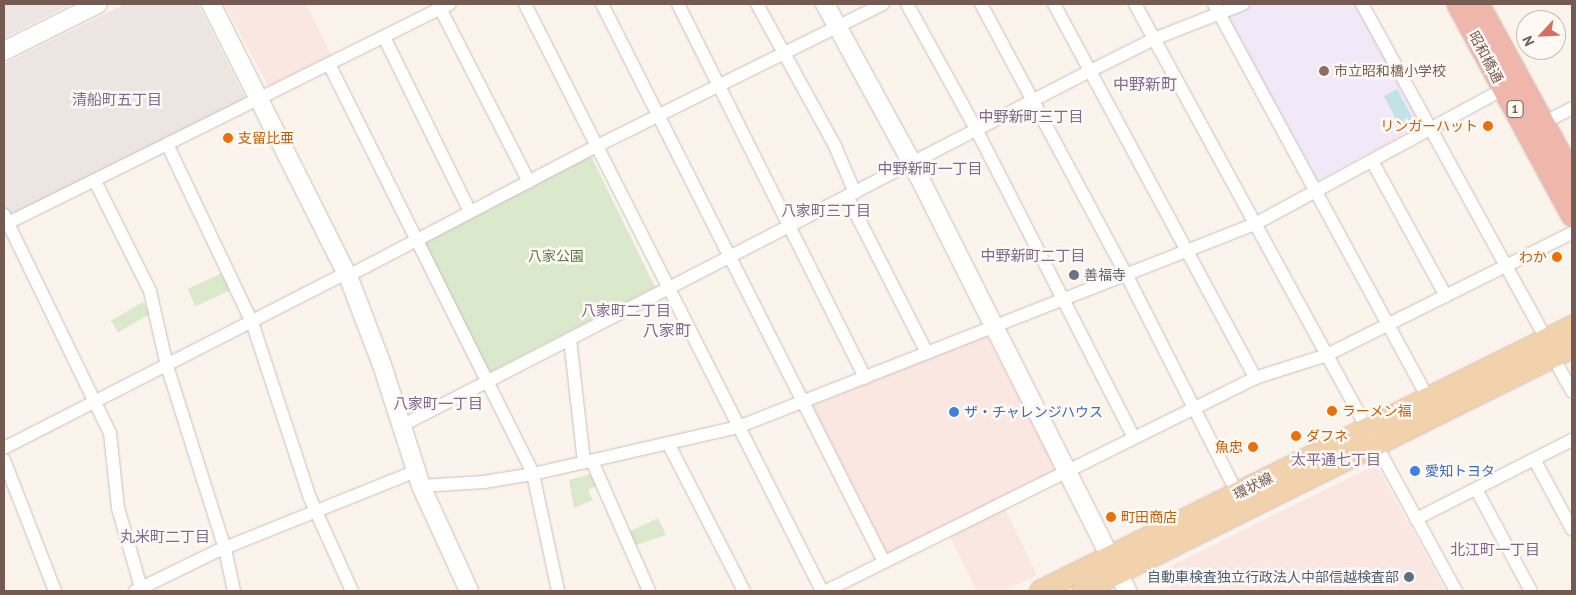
<!DOCTYPE html>
<meta charset="utf-8">
<style>
body{margin:0}
#map{position:relative;width:1576px;height:595px;overflow:hidden;background:#fbf4ed;font-family:"PT Sans","Noto Sans JP",sans-serif}
div>[style]{position:absolute}
[style*='--x']{left:calc(var(--x)*1px);top:calc(var(--y)*1px);width:calc(var(--w)*1px);rotate:calc(var(--a)*1deg)}
.commercial>*{inset:0;background:#fae7e2}
.industrial>*{inset:0;background:#ece5e2}
.education>*{inset:0;background:#f1e9f8}
.green>*{inset:0;background:#dae8cc;transform-origin:0 0}
.water>*{inset:0;background:#c3e2e4;transform-origin:0 0}
.roads{filter:drop-shadow(0 0 1px #cfbeb5) drop-shadow(0 0 1px #cfbeb5)}
.street>*{height:12px;margin:-6px;padding:0 6px;transform-origin:6px;border-radius:6px;background:#fff}
.secondary>*{height:18px;margin:-9px;padding:0 9px;transform-origin:9px;border-radius:9px;background:#fff}
.primary>*{height:20px;margin:-10px;padding:0 10px;transform-origin:10px;border-radius:10px;background:#f2d1ad}
.highway>*{height:22px;margin:-11px;padding:0 11px;transform-origin:11px;border-radius:11px;background:#efb6ab}
.dots>*{width:14px;height:14px;translate:-50% -50%;box-sizing:border-box;border:2px solid #fef9f4;border-radius:50%}
span{translate:-50% -50%;white-space:nowrap;text-align:center;line-height:1.15;-webkit-text-stroke:5px #fef9f4;paint-order:stroke}
.shield-label span{padding:1px 4px;background:#fef9f4;border:1px solid;border-radius:4px;-webkit-text-stroke-width:0}
.shield-label{font-size:12px;color:#755a51;font-weight:700}
.street-label{font-size:14px;color:#755a51}
.education-label{font-size:14px;color:#785e54}
.left{translate:0 -50%;text-align:left}
.food-label{font-size:14px;color:#c56008}
.right{translate:-100% -50%;text-align:right}
.park-label{font-size:14px;color:#5d794a}
.worship-label{font-size:14px;color:#5b616d}
.shop-label{font-size:14px;color:#366cbe}
.service-label{font-size:14px;color:#4e5e75}
.neighbourhood-label{font-size:15px;color:#7f6a90}
.quarter-label{font-size:16px;color:#7f6a90}
.frame{position:absolute;inset:0;border:5px solid #755a51;pointer-events:none}
.north{position:absolute;left:1516px;top:10px;width:50px;height:50px;box-sizing:border-box;background:#fef9f4;border:1px solid #c7b9b3;border-radius:50%;rotate:245deg;font-size:14px;font-weight:700;line-height:20px;text-align:center;color:#755a51}
.north::after{content:'';display:block;margin:auto;width:18px;height:22px;background:#d86e5f;clip-path:polygon(50% 0,100% 100%,50% 72%,0 100%)}
</style>
<div id="map">
<div class="commercial">
<i style="clip-path:polygon(224px 4px,306px 4px,332px 56px,269px 87px)"></i>
<i style="clip-path:polygon(987px 336px,1054px 466px,1053px 472px,1000px 498px,1037px 575px,1004px 591px,977px 591px,944px 526px,889px 554px,884px 553px,811px 405px)"></i>
<i style="clip-path:polygon(1373px 466px,1378px 468px,1446px 591px,1172px 591px,1161px 571px)"></i>
</div>
<div class="industrial">
<i style="clip-path:polygon(4px 4px,72px 4px,4px 38px)"></i>
<i style="clip-path:polygon(125px 4px,198px 4px,244px 96px,243px 100px,14px 214px,6px 212px,4px 206px,4px 64px)"></i>
</div>
<div class="education">
<i style="clip-path:polygon(1255px 4px,1357px 4px,1421px 121px,1419px 126px,1318px 181px,1313px 178px,1228px 21px,1229px 14px)"></i>
</div>
<div class="green">
<i style="clip-path:polygon(589px 157px,592px 158px,655px 287px,492px 371px,487px 369px,422px 242px)"></i>
<i style="left:222px;top:273px;width:19px;height:38px;rotate:65deg"></i>
<i style="left:143px;top:302px;width:14px;height:37px;rotate:60deg"></i>
<i style="clip-path:polygon(591px 474px,596px 486px,588px 490px,593px 500px,574px 508px,569px 480px)"></i>
<i style="clip-path:polygon(658px 518px,666px 535px,634px 546px,628px 532px)"></i>
</div>
<div class="water">
<i style="left:1397px;top:89px;width:38px;height:15px;rotate:62deg"></i>
</div>
<div class="roads">
<div class="street">
<i style="--x:525;--y:4;--w:658;--a:63.16"></i>
<i style="--x:602;--y:4;--w:625;--a:63.19"></i>
<i style="--x:678;--y:4;--w:418;--a:63.4"></i>
<i style="--x:757;--y:4;--w:162;--a:61.2"></i>
<i style="--x:835;--y:146;--w:51;--a:66.9"></i>
<i style="--x:907;--y:4;--w:143;--a:61.1"></i>
<i style="--x:976;--y:129;--w:347;--a:62.9"></i>
<i style="--x:981;--y:4;--w:306;--a:61.8"></i>
<i style="--x:1126;--y:274;--w:246;--a:63.1"></i>
<i style="--x:1054;--y:4;--w:425;--a:61.7"></i>
<i style="--x:1135;--y:4;--w:669;--a:61.33"></i>
<i style="--x:1214;--y:4;--w:448;--a:61.5"></i>
<i style="--x:1362;--y:4;--w:382;--a:61.2"></i>
<i style="--x:440;--y:8;--w:195;--a:62.9"></i>
<i style="--x:384;--y:37;--w:195;--a:63.8"></i>
<i style="--x:329;--y:64;--w:458;--a:63.5"></i>
<i style="--x:533;--y:474;--w:120;--a:77.9"></i>
<i style="--x:1543;--y:123;--w:33;--a:-27"></i>
<i style="--x:167;--y:144;--w:197;--a:64.5"></i>
<i style="--x:252;--y:322;--w:185;--a:71.8"></i>
<i style="--x:310;--y:498;--w:102;--a:65.7"></i>
<i style="--x:1372;--y:161;--w:154;--a:61.3"></i>
<i style="--x:95;--y:181;--w:123;--a:63.4"></i>
<i style="--x:150;--y:291;--w:77;--a:77.2"></i>
<i style="--x:167;--y:366;--w:192;--a:72.4"></i>
<i style="--x:225;--y:549;--w:43;--a:77.9"></i>
<i style="--x:847;--y:196;--w:176;--a:63"></i>
<i style="--x:4;--y:215;--w:242;--a:64.1"></i>
<i style="--x:110;--y:433;--w:75;--a:83.9"></i>
<i style="--x:118;--y:508;--w:86;--a:73.9"></i>
<i style="--x:4;--y:225;--w:498;--a:-26.4"></i>
<i style="--x:348;--y:276;--w:281;--a:-27.6"></i>
<i style="--x:597;--y:146;--w:319;--a:-26.4"></i>
<i style="--x:570;--y:339;--w:124;--a:83.5"></i>
<i style="--x:1553;--y:357;--w:39;--a:61"></i>
<i style="--x:401;--y:426;--w:775;--a:-27.26"></i>
<i style="--x:1090;--y:71;--w:72;--a:-26.6"></i>
<i style="--x:1154;--y:39;--w:96;--a:-21.5"></i>
<i style="--x:668;--y:443;--w:166;--a:62.8"></i>
<i style="--x:4;--y:448;--w:384;--a:-27.1"></i>
<i style="--x:1534;--y:459;--w:80;--a:61.5"></i>
<i style="--x:4;--y:460;--w:141;--a:68.7"></i>
<i style="--x:592;--y:461;--w:142;--a:66.3"></i>
<i style="--x:421;--y:486;--w:63;--a:-3.6"></i>
<i style="--x:484;--y:482;--w:50;--a:-9.3"></i>
<i style="--x:533;--y:474;--w:210;--a:-12.9"></i>
<i style="--x:738;--y:427;--w:555;--a:-21.44"></i>
<i style="--x:1255;--y:224;--w:283;--a:-28.5"></i>
<i style="--x:1476;--y:489;--w:116;--a:61.7"></i>
<i style="--x:1416;--y:519;--w:175;--a:-26.9"></i>
<i style="--x:135;--y:591;--w:91;--a:-26"></i>
<i style="--x:217;--y:551;--w:214;--a:-21.9"></i>
<i style="--x:826;--y:591;--w:479;--a:-26.4"></i>
<i style="--x:1255;--y:378;--w:76;--a:-17.7"></i>
<i style="--x:1327;--y:355;--w:274;--a:-26.5"></i>
</div>
<div class="secondary">
<i style="--x:211;--y:4;--w:305;--a:63.3"></i>
<i style="--x:348;--y:276;--w:95;--a:69.1"></i>
<i style="--x:382;--y:365;--w:127;--a:72.1"></i>
<i style="--x:421;--y:486;--w:115;--a:65.4"></i>
<i style="--x:825;--y:4;--w:181;--a:61.3"></i>
<i style="--x:912;--y:163;--w:479;--a:63.3"></i>
<i style="--x:4;--y:51;--w:105;--a:-26.6"></i>
</div>
<div class="primary">
<i style="--x:1040;--y:591;--w:594;--a:-26.48"></i>
<i style="--x:1083;--y:591;--w:546;--a:-26.42"></i>
</div>
<div class="highway">
<i style="--x:1458;--y:4;--w:240;--a:61.6"></i>
<i style="--x:1478;--y:4;--w:196;--a:61.3"></i>
</div>
</div>
<div class="dots">
<i style="left:1324px;top:71px;background:#8d6e63"></i>
<i style="left:1488px;top:126px;background:#e8710a"></i>
<i style="left:228px;top:138px;background:#e8710a"></i>
<i style="left:1557px;top:257px;background:#e8710a"></i>
<i style="left:1074px;top:275px;background:#6b7280"></i>
<i style="left:1332px;top:411px;background:#e8710a"></i>
<i style="left:954px;top:412px;background:#3f7fe0"></i>
<i style="left:1296px;top:436px;background:#e8710a"></i>
<i style="left:1253px;top:447px;background:#e8710a"></i>
<i style="left:1415px;top:471px;background:#3f7fe0"></i>
<i style="left:1111px;top:517px;background:#e8710a"></i>
<i style="left:1409px;top:577px;background:#5c6f8a"></i>
</div>
<div class="shield-label">
<span style="left:1515px;top:109px">1</span>
</div>
<div class="street-label">
<span style="left:1486px;top:57px;rotate:62deg">昭和橋通</span>
<span style="left:1253px;top:486px;rotate:-27deg">環状線</span>
</div>
<div class="education-label">
<span class="left" style="left:1334px;top:71px">市立昭和橋小学校</span>
</div>
<div class="food-label">
<span class="right" style="left:1478px;top:126px">リンガーハット</span>
<span class="left" style="left:238px;top:138px">支留比亜</span>
<span class="right" style="left:1547px;top:257px">わか</span>
<span class="left" style="left:1342px;top:411px">ラーメン福</span>
<span class="left" style="left:1306px;top:436px">ダフネ</span>
<span class="right" style="left:1243px;top:447px">魚忠</span>
<span class="left" style="left:1121px;top:517px">町田商店</span>
</div>
<div class="park-label">
<span style="left:556px;top:256px">八家公園</span>
</div>
<div class="worship-label">
<span class="left" style="left:1084px;top:275px">善福寺</span>
</div>
<div class="shop-label">
<span class="left" style="left:964px;top:412px">ザ・チャレンジハウス</span>
<span class="left" style="left:1425px;top:471px">愛知トヨタ</span>
</div>
<div class="service-label">
<span class="right" style="left:1399px;top:577px">自動車検査独立行政法人中部信越検査部</span>
</div>
<div class="neighbourhood-label">
<span style="left:117px;top:100px">清船町五丁目</span>
<span style="left:1031px;top:117px">中野新町三丁目</span>
<span style="left:930px;top:169px">中野新町一丁目</span>
<span style="left:826px;top:211px">八家町三丁目</span>
<span style="left:1033px;top:256px">中野新町二丁目</span>
<span style="left:626px;top:311px">八家町二丁目</span>
<span style="left:438px;top:404px">八家町一丁目</span>
<span style="left:1336px;top:460px">太平通七丁目</span>
<span style="left:165px;top:537px">丸米町二丁目</span>
<span style="left:1495px;top:550px">北江町一丁目</span>
</div>
<div class="quarter-label">
<span style="left:1145px;top:84px">中野新町</span>
<span style="left:667px;top:330px">八家町</span>
</div>
<div class="frame"></div>
<div class="north">N</div>
</div>
